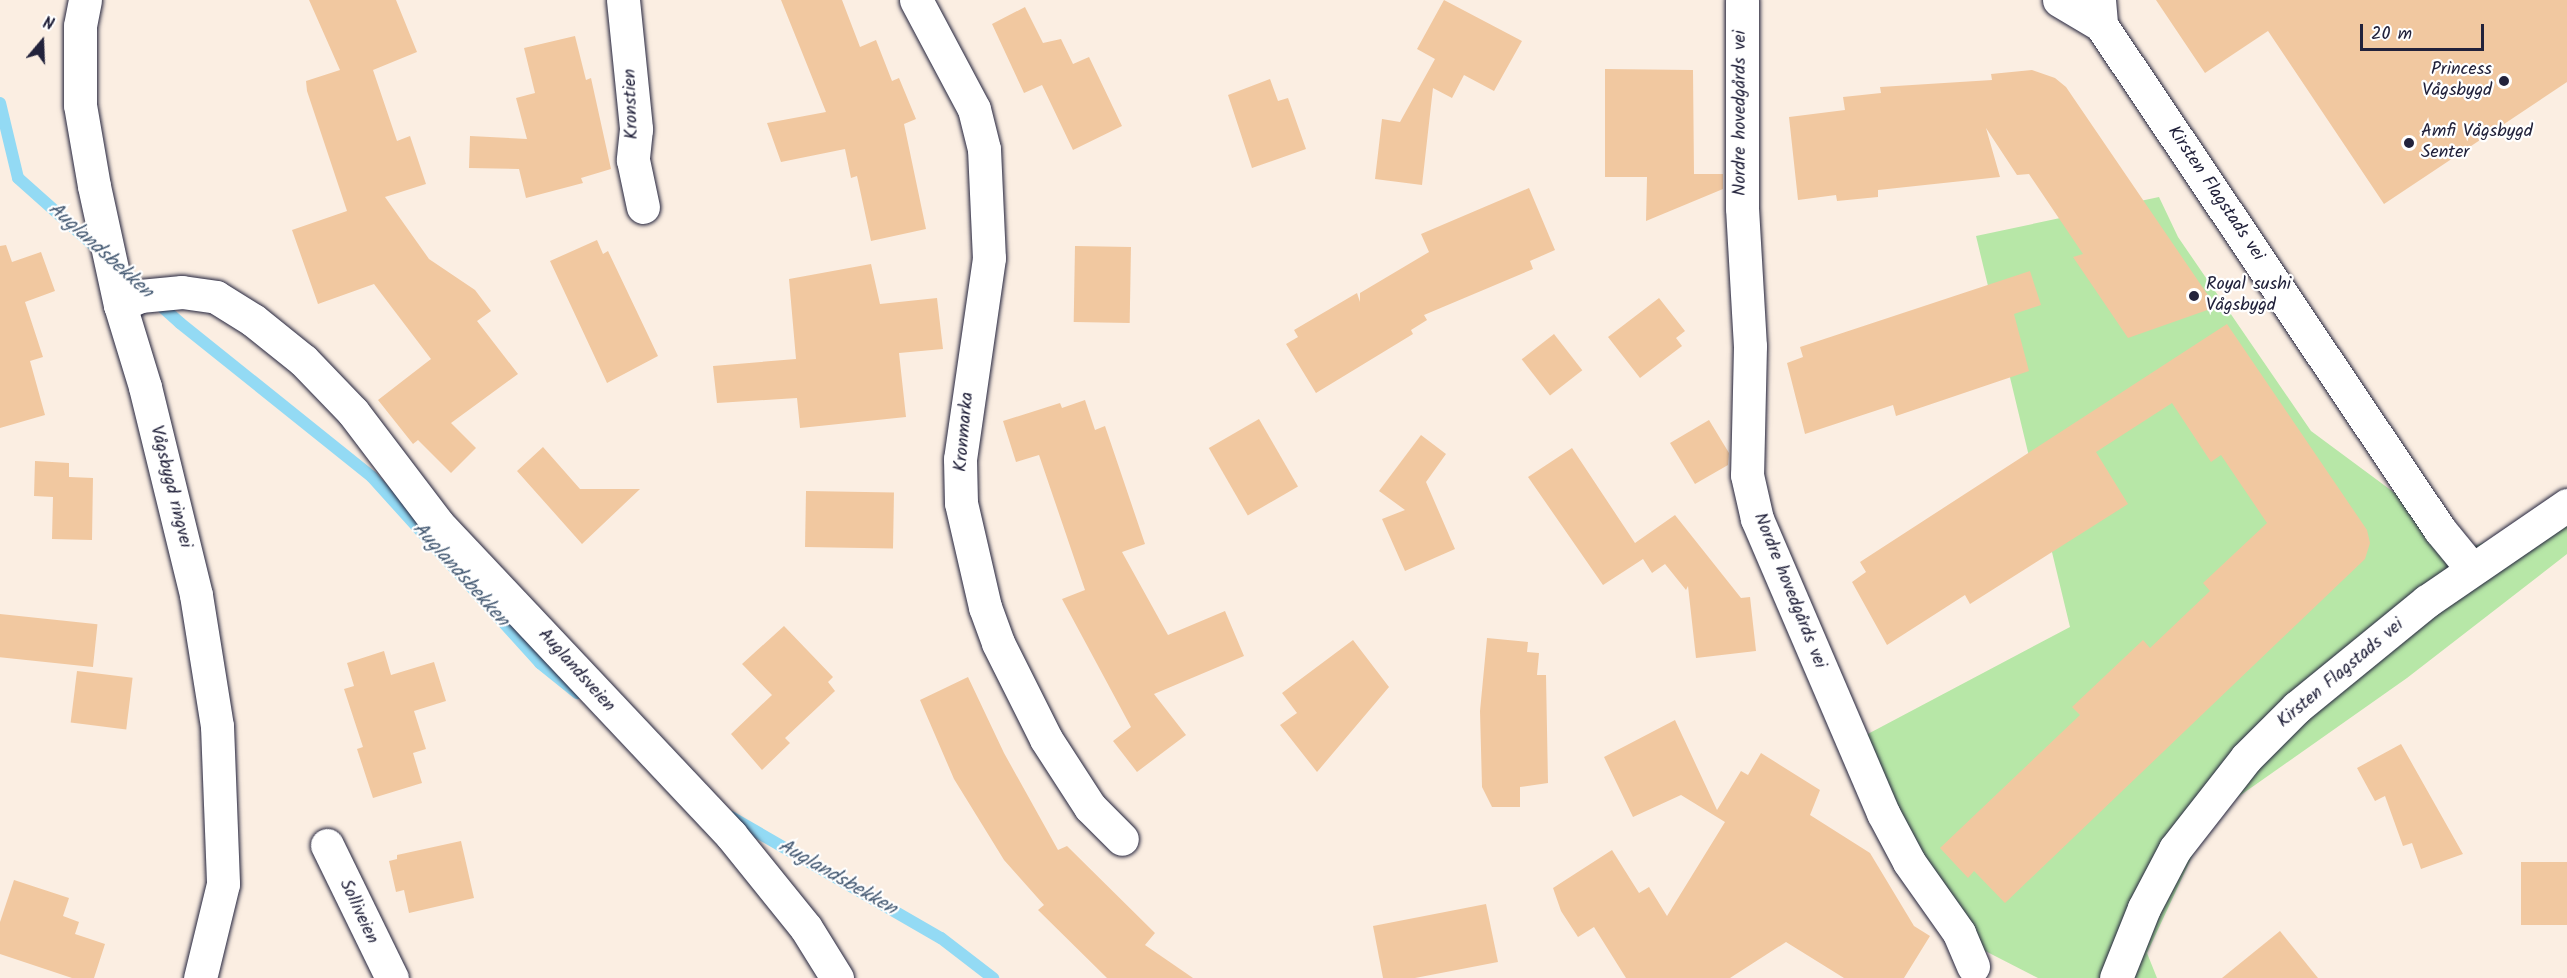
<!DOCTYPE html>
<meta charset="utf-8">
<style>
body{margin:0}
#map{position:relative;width:2567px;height:978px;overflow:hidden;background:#fbeee2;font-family:Kalam,sans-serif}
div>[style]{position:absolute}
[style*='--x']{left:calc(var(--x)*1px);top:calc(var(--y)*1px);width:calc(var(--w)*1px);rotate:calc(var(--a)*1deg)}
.green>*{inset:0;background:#b7e7a7}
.stream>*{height:12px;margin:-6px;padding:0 6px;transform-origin:6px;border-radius:6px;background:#93daf4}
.building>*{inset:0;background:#f1c8a0;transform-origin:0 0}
.roads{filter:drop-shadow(0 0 2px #22223b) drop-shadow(0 0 2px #22223b)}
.street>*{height:33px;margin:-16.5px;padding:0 16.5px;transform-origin:16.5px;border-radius:16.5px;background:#fff}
.secondary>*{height:33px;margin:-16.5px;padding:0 16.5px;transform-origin:16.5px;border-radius:16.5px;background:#fff}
.dots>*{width:16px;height:16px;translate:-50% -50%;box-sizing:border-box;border:3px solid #fff;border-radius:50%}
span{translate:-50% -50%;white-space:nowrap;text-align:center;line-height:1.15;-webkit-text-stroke:4.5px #fff;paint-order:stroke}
.poi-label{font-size:18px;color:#22223b}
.right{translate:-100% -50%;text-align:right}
.left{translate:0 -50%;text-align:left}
.street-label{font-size:18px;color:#22223b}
.water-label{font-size:20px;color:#445972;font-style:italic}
.north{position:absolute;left:12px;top:12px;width:60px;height:60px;-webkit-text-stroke:4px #fff;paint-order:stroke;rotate:19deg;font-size:16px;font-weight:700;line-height:24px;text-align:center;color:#22223b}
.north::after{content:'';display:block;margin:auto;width:21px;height:27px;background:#22223b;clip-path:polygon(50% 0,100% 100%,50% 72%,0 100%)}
.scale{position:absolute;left:2360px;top:24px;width:124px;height:27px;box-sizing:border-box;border:3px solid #22223b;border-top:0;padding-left:8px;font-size:18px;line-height:21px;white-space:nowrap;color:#22223b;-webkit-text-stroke:4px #fff;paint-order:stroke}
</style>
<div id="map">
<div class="green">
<i style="clip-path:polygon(2159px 197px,2178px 237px,2311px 431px,2469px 548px,2567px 511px,2567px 554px,2407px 678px,2211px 816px,2147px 953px,2157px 978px,2038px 978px,1956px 936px,1864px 736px,2070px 627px,1976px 236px)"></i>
</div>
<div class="stream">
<i style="--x:0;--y:103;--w:77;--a:76.5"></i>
<i style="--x:18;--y:178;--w:111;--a:41.7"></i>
<i style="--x:121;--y:270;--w:79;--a:41.9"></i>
<i style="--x:180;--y:323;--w:246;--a:38.7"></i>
<i style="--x:372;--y:477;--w:251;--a:47.9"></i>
<i style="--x:540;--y:663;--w:48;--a:39"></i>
<i style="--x:731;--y:817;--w:242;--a:30"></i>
<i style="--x:941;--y:938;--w:66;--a:37.6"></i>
</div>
<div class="building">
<i style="clip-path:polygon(309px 0,396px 0,417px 52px,373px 70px,397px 141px,410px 136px,426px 184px,385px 197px,429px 259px,475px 290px,491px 311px,477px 321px,518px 374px,451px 423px,476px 448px,451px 473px,418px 440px,413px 444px,378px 400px,431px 359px,374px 284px,318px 304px,292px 230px,347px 211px,307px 91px,306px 81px,340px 70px)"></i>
<i style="clip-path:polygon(781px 0,842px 0,860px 47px,876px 40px,892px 81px,899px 78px,916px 119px,904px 124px,926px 229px,871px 241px,857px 176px,851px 178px,845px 149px,781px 162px,767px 123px,826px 112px)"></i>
<i style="clip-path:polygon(1444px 0,1522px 41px,1494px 91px,1464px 75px,1452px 98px,1433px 88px,1422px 185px,1375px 179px,1382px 119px,1400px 122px,1435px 59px,1417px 49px)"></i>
<i style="clip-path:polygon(2156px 0,2567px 0,2567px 82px,2384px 204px,2268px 31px,2205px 73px)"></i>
<i style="clip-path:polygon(1025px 7px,1043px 43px,1061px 39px,1073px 64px,1089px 57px,1122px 126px,1073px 150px,1042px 85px,1024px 93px,992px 24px)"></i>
<i style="clip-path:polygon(575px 36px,586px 80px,591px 78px,611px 169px,581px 178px,583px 183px,526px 198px,519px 169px,469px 168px,470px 136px,527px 139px,516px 98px,535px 93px,524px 48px)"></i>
<i style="clip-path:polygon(1605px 69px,1693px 70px,1694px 174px,1723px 174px,1723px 189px,1646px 221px,1647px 177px,1605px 177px)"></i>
<i style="clip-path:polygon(2032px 70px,2055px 78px,2066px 87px,2216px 307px,2128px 338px,2073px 257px,2083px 254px,2029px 174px,2017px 175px,1986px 128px,2000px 177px,1878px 190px,1878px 197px,1837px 201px,1836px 195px,1798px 200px,1789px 117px,1845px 110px,1843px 97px,1881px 93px,1880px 87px,1992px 80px,1991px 74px)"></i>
<i style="clip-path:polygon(1270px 79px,1278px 101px,1288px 98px,1306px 149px,1252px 168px,1228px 95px)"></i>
<i style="clip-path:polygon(1529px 188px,1555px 250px,1530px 261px,1533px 269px,1424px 315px,1427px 320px,1411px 330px,1413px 334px,1316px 393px,1286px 344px,1298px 337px,1294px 330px,1357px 293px,1360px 302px,1360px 293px,1429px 252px,1421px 234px)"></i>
<i style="clip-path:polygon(597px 240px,603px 254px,608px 251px,658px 356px,607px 383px,550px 261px)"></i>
<i style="clip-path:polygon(6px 245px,12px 262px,41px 252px,55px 291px,25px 302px,43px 357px,30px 361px,45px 415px,0 428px,0 246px)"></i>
<i style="left:1075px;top:246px;width:56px;height:76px;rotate:1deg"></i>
<i style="clip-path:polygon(871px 264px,880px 304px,937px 298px,943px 349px,899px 353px,906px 417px,800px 428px,797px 398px,717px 403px,713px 366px,796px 359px,789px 279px)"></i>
<i style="clip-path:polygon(2030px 271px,2041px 305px,2014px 314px,2029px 371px,1896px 416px,1893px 405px,1805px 434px,1787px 363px,1803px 357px,1800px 347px)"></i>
<i style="clip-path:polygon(1659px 298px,1685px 331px,1676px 338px,1682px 346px,1640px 378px,1608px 337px)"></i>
<i style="clip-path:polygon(2227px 324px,2367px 530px,2370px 543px,2365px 559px,2005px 903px,1974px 871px,1968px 878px,1940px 848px,2080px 715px,2072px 707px,2143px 640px,2150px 648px,2210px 591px,2203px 583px,2267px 523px,2221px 455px,2211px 462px,2172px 403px,2096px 452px,2128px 504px,1970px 604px,1965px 595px,1887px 645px,1852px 582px,1866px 572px,1860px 562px)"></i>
<i style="left:1554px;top:334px;width:46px;height:41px;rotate:52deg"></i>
<i style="clip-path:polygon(1085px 400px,1095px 430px,1105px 426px,1145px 544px,1122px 552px,1168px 635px,1225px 611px,1244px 656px,1154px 694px,1186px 735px,1137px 772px,1113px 741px,1131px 727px,1062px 599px,1085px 590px,1039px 455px,1016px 462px,1003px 421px,1060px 403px,1062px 408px)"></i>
<i style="left:1259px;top:419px;width:78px;height:58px;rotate:60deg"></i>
<i style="clip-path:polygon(1709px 420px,1729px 453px,1728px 465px,1695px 484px,1670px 443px)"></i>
<i style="clip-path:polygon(1421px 435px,1446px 454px,1426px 482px,1455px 549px,1405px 571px,1382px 519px,1405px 510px,1379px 491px)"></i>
<i style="clip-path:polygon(543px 447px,580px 489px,640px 489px,582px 544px,517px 471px)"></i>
<i style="clip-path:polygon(1572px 448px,1635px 543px,1675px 515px,1741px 598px,1750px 597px,1756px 651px,1696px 658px,1688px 586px,1686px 590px,1665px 564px,1652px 573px,1643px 559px,1603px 585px,1528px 477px)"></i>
<i style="clip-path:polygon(35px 461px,69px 463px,69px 477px,93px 478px,92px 540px,52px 539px,53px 497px,34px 496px)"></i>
<i style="left:806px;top:491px;width:88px;height:56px;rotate:1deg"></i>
<i style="left:0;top:614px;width:98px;height:43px;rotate:6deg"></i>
<i style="clip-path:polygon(784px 626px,833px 677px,828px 682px,835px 691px,785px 738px,790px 743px,762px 770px,731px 734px,772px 695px,742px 664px)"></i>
<i style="clip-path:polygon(1487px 638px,1528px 642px,1527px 652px,1539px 653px,1537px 675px,1546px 675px,1548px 783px,1520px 787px,1520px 807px,1492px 807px,1482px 787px,1480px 711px)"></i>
<i style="clip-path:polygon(1353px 640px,1389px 687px,1317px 772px,1280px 725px,1297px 713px,1282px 693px)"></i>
<i style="clip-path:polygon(384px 651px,391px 675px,434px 662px,446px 701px,414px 711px,426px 749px,413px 753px,422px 783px,373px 798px,357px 749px,363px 747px,344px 689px,354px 686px,347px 663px)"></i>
<i style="left:77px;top:671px;width:56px;height:52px;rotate:7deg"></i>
<i style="clip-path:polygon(968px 677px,1004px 753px,1058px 850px,1067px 846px,1155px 933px,1145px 945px,1193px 978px,1107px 978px,1038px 910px,1044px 905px,1004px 860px,954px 779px,920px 700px)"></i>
<i style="clip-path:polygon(1675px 720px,1717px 810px,1741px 771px,1748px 775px,1761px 753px,1820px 790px,1810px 815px,1870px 853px,1914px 926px,1930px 936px,1904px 978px,1844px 978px,1786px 942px,1730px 978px,1626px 978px,1594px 927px,1578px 937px,1561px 911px,1553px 888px,1612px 850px,1639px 893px,1649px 887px,1667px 916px,1725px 822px,1681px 795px,1633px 817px,1604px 757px)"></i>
<i style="clip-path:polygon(2401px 744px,2463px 854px,2421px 869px,2412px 843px,2403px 846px,2385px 796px,2375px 801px,2357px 768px)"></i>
<i style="clip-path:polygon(461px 841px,474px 898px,409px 913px,404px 890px,396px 892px,389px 861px,397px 859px,397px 855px)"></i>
<i style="left:2567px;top:862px;width:63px;height:46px;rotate:90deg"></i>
<i style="clip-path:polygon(14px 880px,69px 898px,63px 916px,79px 922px,75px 934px,105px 944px,94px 978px,72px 978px,0 954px,0 922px)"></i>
<i style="clip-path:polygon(1486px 904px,1498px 962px,1415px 978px,1383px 978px,1373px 926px)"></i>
<i style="clip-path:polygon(2280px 931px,2318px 978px,2222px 978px)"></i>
</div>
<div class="roads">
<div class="street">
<i style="--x:623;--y:0;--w:130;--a:84.2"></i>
<i style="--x:636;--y:129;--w:31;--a:96"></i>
<i style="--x:633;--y:160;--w:48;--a:78"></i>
<i style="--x:916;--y:0;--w:123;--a:62"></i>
<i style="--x:974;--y:109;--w:41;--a:76"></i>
<i style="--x:984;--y:149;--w:109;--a:87.4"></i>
<i style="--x:989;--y:258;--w:203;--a:98.2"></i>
<i style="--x:960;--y:459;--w:44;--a:88.7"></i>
<i style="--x:961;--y:503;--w:107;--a:77"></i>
<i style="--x:985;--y:607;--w:38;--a:70"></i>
<i style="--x:998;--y:643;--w:107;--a:63.4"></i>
<i style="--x:1046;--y:739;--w:81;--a:57.1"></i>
<i style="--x:1090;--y:807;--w:45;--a:45"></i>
<i style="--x:1742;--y:0;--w:208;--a:90"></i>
<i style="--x:1742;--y:208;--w:138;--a:86.7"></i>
<i style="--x:1750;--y:346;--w:129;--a:91.3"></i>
<i style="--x:1747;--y:475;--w:45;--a:77.2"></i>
<i style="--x:1757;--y:519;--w:320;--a:66.8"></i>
<i style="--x:1883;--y:813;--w:55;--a:62"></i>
<i style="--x:1909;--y:862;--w:87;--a:54.8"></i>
<i style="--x:1959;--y:933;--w:36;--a:67"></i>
<i style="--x:120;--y:305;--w:22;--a:-24"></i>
<i style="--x:140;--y:296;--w:42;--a:-5.4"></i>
<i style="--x:182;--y:292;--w:34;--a:8"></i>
<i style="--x:216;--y:297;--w:44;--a:31.9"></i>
<i style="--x:253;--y:320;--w:64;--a:38.7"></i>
<i style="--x:303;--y:360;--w:72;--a:46.1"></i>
<i style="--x:353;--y:412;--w:141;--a:52.8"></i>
<i style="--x:438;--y:524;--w:427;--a:46.7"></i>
<i style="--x:731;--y:835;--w:119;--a:51.1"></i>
<i style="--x:806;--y:928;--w:59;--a:58.2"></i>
<i style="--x:327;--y:845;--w:148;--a:64"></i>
</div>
<div class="secondary">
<i style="--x:85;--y:0;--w:26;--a:101"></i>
<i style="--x:80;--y:26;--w:79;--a:90"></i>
<i style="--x:80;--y:105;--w:82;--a:80.2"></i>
<i style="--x:94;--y:186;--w:122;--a:77.7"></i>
<i style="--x:120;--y:305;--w:86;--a:73"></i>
<i style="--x:145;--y:387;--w:214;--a:76.2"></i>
<i style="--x:196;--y:595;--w:133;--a:80.9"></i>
<i style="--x:217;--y:726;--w:158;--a:87.8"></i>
<i style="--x:223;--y:884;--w:97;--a:103.7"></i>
<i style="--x:2059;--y:0;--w:49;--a:30.8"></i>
<i style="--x:2099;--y:0;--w:25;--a:85"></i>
<i style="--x:2101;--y:25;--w:608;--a:56.13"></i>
<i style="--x:2440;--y:530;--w:50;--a:50.6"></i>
<i style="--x:2116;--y:978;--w:75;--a:-68.2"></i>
<i style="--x:2144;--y:908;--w:67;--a:-62.3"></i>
<i style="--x:2175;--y:849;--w:115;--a:-52"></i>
<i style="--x:2246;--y:758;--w:72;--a:-45"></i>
<i style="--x:2297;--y:707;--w:168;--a:-39.2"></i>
<i style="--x:2427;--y:601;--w:170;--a:-34.4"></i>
</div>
</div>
<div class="dots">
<i style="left:2504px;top:81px;background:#22223b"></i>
<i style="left:2409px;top:143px;background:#22223b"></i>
<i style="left:2194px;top:296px;background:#22223b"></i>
</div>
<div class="poi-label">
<span class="right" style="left:2492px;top:81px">Princess<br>Vågsbygd</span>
<span class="left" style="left:2421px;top:143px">Amfi Vågsbygd<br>Senter</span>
<span class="left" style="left:2206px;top:296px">Royal sushi<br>Vågsbygd</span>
</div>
<div class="street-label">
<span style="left:632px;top:104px;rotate:-92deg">Kronstien</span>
<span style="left:1741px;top:113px;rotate:-90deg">Nordre hovedgårds vei</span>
<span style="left:2215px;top:194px;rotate:56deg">Kirsten Flagstads vei</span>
<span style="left:965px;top:432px;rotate:-85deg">Kronmarka</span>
<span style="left:170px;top:487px;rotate:76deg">Vågsbygd ringvei</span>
<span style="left:1789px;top:591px;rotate:68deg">Nordre hovedgårds vei</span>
<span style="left:576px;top:671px;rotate:48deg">Auglandsveien</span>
<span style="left:2341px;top:674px;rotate:-40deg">Kirsten Flagstads vei</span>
<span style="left:358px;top:912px;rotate:65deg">Solliveien</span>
</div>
<div class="water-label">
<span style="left:100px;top:251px;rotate:42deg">Auglandsbekken</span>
<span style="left:460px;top:575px;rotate:48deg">Auglandsbekken</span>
<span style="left:837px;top:878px;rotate:30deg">Auglandsbekken</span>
</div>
<div class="north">N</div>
<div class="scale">20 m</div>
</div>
